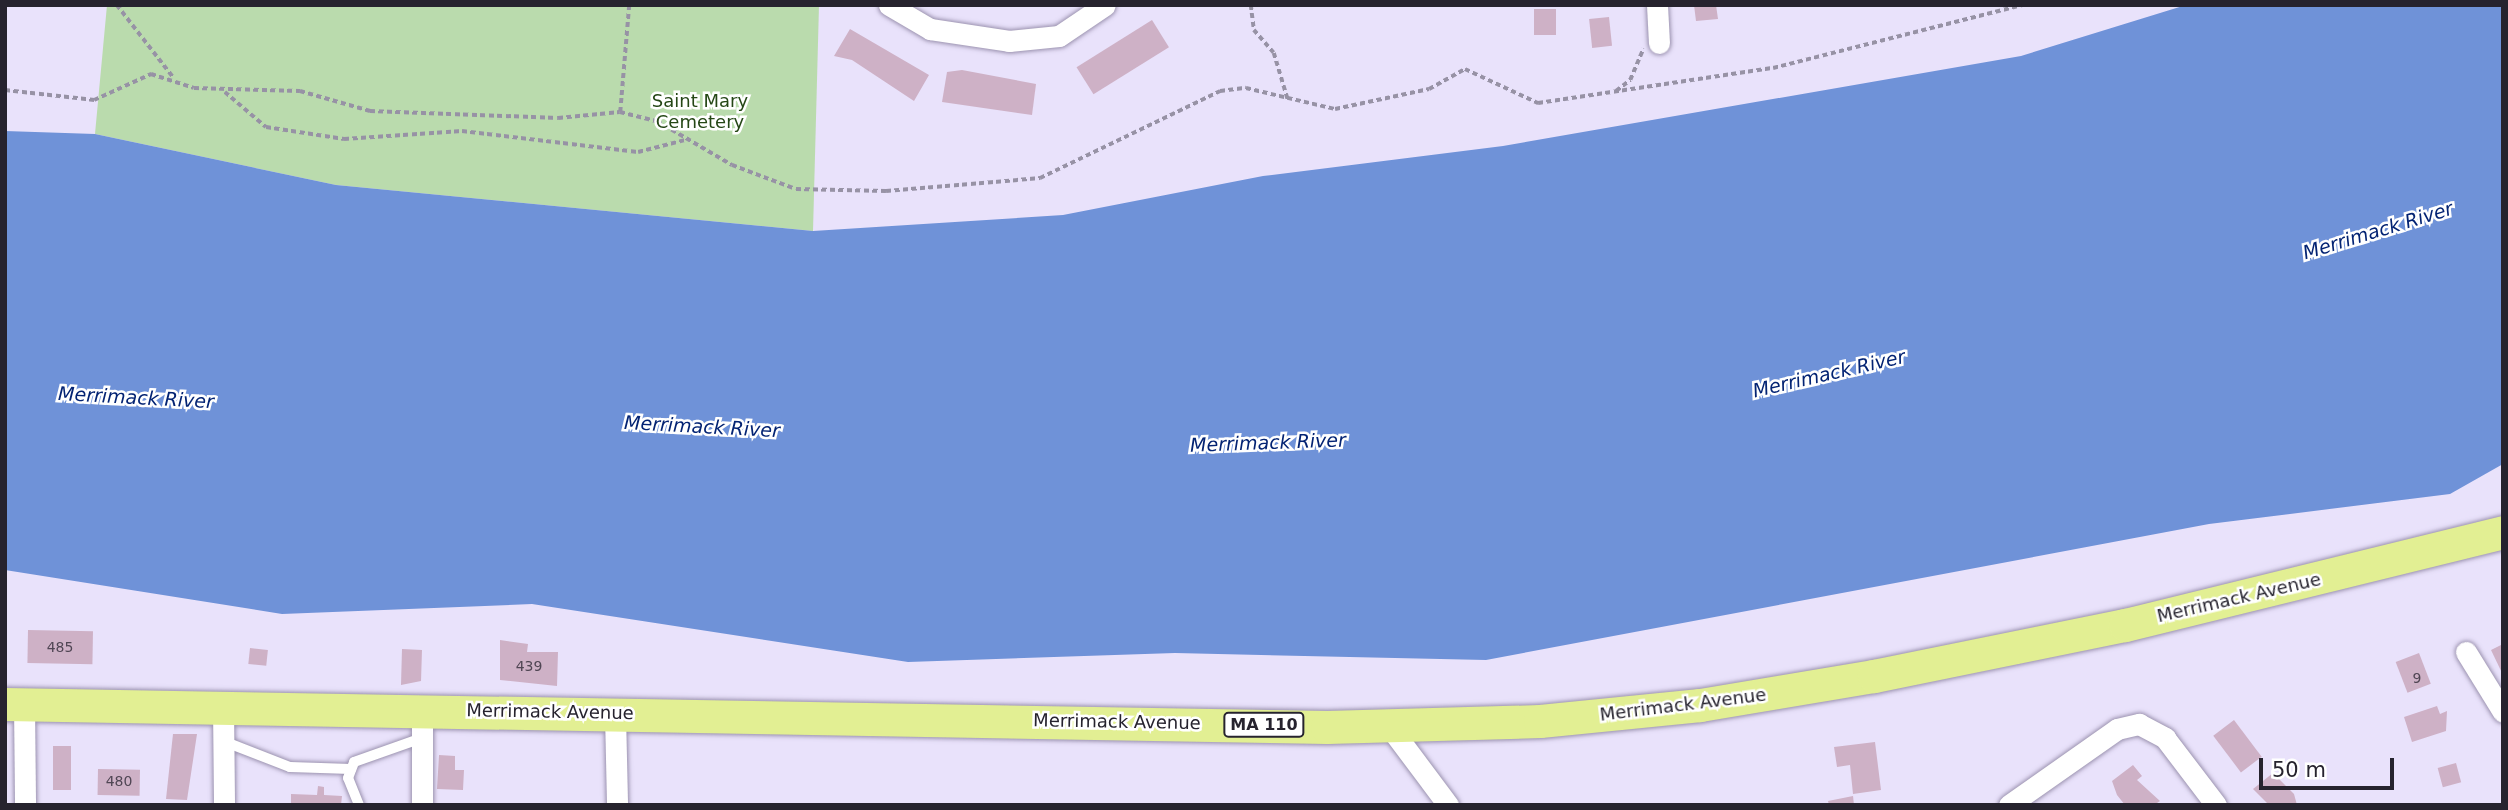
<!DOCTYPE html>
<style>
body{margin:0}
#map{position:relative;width:2508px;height:810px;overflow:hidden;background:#e9e2fb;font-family:"DejaVu Sans",sans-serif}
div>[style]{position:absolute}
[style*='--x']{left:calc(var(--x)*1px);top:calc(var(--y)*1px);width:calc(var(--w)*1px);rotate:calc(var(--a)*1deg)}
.green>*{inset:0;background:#badbad}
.water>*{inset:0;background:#6f92d8}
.building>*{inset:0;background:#ceb1c6;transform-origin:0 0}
.path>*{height:3.5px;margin-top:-1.75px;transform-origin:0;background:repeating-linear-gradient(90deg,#9792a5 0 5px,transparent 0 8.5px)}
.roads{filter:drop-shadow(0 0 2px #9c93b0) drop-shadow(0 0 2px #9c93b0)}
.lane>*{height:10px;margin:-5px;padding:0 5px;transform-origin:5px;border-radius:5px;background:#fff}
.street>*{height:21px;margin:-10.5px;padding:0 10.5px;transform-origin:10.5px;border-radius:10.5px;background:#fff}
.primary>*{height:33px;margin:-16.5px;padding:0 16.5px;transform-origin:16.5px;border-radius:16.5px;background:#e2ef93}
span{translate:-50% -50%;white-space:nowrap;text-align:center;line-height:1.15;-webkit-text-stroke:5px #fff;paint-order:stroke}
.number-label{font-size:14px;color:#504654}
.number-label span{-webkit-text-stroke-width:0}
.shield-label span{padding:2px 5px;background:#fff;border:2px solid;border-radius:5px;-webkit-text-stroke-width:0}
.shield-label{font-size:16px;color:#26232e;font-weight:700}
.park-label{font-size:18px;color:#254716}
.street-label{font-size:18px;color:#26232e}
.water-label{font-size:19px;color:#032373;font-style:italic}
.frame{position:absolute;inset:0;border:7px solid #26232e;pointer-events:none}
.scale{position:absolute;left:2259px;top:758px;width:135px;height:32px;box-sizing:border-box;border:4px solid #26232e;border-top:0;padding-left:9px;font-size:21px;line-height:24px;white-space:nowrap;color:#26232e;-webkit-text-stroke:5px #fff;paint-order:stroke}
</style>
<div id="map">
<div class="green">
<i style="clip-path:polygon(107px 5px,819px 5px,813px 231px,336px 185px,95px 134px)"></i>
</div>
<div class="water">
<i style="clip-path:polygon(2186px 5px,2503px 5px,2503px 464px,2450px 494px,2209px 524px,1486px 660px,1175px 653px,908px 662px,532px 604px,282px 614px,5px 570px,5px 131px,95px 134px,336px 185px,813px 231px,1063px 215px,1263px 176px,1503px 146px,2021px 56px)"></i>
</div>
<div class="building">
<i style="clip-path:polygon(1694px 5px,1716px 5px,1718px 19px,1696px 21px)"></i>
<i style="left:1556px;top:9px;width:26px;height:22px;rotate:90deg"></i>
<i style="left:1609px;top:17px;width:29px;height:20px;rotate:84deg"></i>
<i style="left:1152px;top:20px;width:32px;height:89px;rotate:58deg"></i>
<i style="clip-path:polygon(850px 29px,929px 75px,914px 101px,852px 60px,834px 56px)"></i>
<i style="clip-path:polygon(962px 70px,1036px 84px,1032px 115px,942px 102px,947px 72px)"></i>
<i style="left:28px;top:630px;width:65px;height:33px;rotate:1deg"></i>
<i style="clip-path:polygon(500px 640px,528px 644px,527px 652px,558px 652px,557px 686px,500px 680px)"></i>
<i style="clip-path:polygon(2503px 644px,2503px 675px,2491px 650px)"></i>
<i style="left:250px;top:648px;width:18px;height:16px;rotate:6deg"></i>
<i style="clip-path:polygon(402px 649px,422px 650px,421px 681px,401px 685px)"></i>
<i style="left:2419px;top:653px;width:33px;height:25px;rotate:69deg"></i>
<i style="clip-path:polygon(2437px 706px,2440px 714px,2447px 711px,2446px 731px,2412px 742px,2404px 717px)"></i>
<i style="left:2234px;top:720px;width:46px;height:26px;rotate:53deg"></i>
<i style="clip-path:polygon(173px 734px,197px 734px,187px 800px,166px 799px)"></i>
<i style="clip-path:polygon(1875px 742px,1881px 790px,1853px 794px,1850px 765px,1837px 767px,1834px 747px)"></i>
<i style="left:53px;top:746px;width:18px;height:44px"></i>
<i style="clip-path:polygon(439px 755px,455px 756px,455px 770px,464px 770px,463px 790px,437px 789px)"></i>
<i style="left:2456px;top:763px;width:20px;height:19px;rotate:75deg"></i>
<i style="clip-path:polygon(2133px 765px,2142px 776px,2137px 780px,2160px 801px,2154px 805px,2125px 805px,2117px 795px,2112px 781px)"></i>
<i style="left:98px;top:769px;width:42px;height:26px;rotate:1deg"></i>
<i style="clip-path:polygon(2273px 773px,2294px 794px,2297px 805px,2269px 805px,2253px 789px)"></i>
<i style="clip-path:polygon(318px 786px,324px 787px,324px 795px,342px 796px,341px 805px,291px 805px,291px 794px,317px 795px)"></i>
<i style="clip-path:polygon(1853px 796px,1854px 805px,1829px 805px,1828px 801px)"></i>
</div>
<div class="path">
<i style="--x:117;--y:5;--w:91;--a:52.1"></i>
<i style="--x:1251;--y:5;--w:25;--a:83"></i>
<i style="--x:1254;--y:30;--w:30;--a:49"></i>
<i style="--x:1274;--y:53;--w:49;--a:73.4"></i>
<i style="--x:5;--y:90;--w:90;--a:6.4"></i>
<i style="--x:94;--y:100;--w:63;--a:-24.5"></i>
<i style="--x:151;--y:74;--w:45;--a:18"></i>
<i style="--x:194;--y:88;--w:106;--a:1.6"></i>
<i style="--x:300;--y:91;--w:73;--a:15.9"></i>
<i style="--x:370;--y:111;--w:188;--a:2.1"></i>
<i style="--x:558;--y:118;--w:62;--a:-5.5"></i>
<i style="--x:620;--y:112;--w:38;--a:14"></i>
<i style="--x:657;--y:121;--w:87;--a:30.4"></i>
<i style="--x:732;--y:165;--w:68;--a:20.6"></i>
<i style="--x:796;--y:189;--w:90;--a:1.3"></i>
<i style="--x:886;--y:191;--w:155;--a:-4.8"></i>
<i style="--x:1040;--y:178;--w:200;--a:-25.8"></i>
<i style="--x:1220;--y:91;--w:26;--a:-7"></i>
<i style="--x:1246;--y:88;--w:91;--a:13.3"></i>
<i style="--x:1335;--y:109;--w:96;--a:-12"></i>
<i style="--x:1429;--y:89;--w:41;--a:-29.1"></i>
<i style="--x:1465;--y:69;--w:81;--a:25"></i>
<i style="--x:1538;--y:103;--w:238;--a:-8.5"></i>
<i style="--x:1773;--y:68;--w:257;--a:-14.2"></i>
<i style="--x:1616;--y:91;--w:18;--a:-38"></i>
<i style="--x:1630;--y:80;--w:34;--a:-67"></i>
<i style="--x:225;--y:92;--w:54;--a:40.5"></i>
<i style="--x:266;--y:127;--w:79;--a:8.7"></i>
<i style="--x:344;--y:139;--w:118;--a:-3.9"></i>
<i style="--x:462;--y:131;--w:177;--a:6.8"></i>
<i style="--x:638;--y:152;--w:53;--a:-14.3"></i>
<i style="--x:620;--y:112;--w:107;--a:-85.2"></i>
</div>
<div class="roads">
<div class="lane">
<i style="--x:223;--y:741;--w:72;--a:21.2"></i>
<i style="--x:290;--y:767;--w:61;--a:1.9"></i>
<i style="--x:359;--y:805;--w:29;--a:-112"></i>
<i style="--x:348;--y:778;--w:17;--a:-69"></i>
<i style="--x:354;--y:762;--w:72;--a:-19.4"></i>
</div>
<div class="street">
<i style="--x:889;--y:5;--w:48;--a:30.3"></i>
<i style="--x:930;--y:29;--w:80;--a:8.6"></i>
<i style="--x:1009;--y:41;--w:50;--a:-5.7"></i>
<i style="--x:1059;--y:36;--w:55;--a:-34"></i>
<i style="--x:1657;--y:5;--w:38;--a:87"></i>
<i style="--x:2466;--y:652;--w:70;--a:58.3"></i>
<i style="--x:24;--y:704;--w:101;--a:89.4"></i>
<i style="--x:223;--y:706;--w:99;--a:89.4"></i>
<i style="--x:615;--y:714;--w:91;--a:88.7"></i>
<i style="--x:1389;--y:726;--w:99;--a:53.2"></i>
<i style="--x:422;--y:805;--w:95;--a:-90"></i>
<i style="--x:2009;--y:805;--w:132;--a:-35.1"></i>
<i style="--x:2117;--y:729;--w:23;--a:-13"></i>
<i style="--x:2139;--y:724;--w:30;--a:28"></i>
<i style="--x:2165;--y:738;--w:84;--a:52.7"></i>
</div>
<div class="primary">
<i style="--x:5;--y:704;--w:1322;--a:1"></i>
<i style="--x:1327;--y:727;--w:213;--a:-1.6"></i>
<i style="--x:1540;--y:721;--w:161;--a:-5.7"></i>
<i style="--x:1700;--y:705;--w:176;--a:-9.5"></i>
<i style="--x:1874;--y:676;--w:256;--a:-11.5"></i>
<i style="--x:2125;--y:625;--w:389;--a:-13.8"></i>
</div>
</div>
<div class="number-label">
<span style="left:60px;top:647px">485</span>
<span style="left:529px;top:666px">439</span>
<span style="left:2417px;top:678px">9</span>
<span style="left:119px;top:781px">480</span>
</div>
<div class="shield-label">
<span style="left:1264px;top:725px">MA 110</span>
</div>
<div class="park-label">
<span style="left:700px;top:112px">Saint Mary<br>Cemetery</span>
</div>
<div class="street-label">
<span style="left:2239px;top:598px;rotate:-13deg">Merrimack Avenue</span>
<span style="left:1683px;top:705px;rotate:-7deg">Merrimack Avenue</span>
<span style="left:550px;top:712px;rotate:1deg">Merrimack Avenue</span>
<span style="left:1117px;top:722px;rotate:1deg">Merrimack Avenue</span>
</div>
<div class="water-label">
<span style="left:2378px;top:231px;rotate:-17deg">Merrimack River</span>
<span style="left:1829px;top:374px;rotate:-13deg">Merrimack River</span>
<span style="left:136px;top:398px;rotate:3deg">Merrimack River</span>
<span style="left:702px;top:427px;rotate:3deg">Merrimack River</span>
<span style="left:1268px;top:443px;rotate:-2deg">Merrimack River</span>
</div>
<div class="frame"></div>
<div class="scale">50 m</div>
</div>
